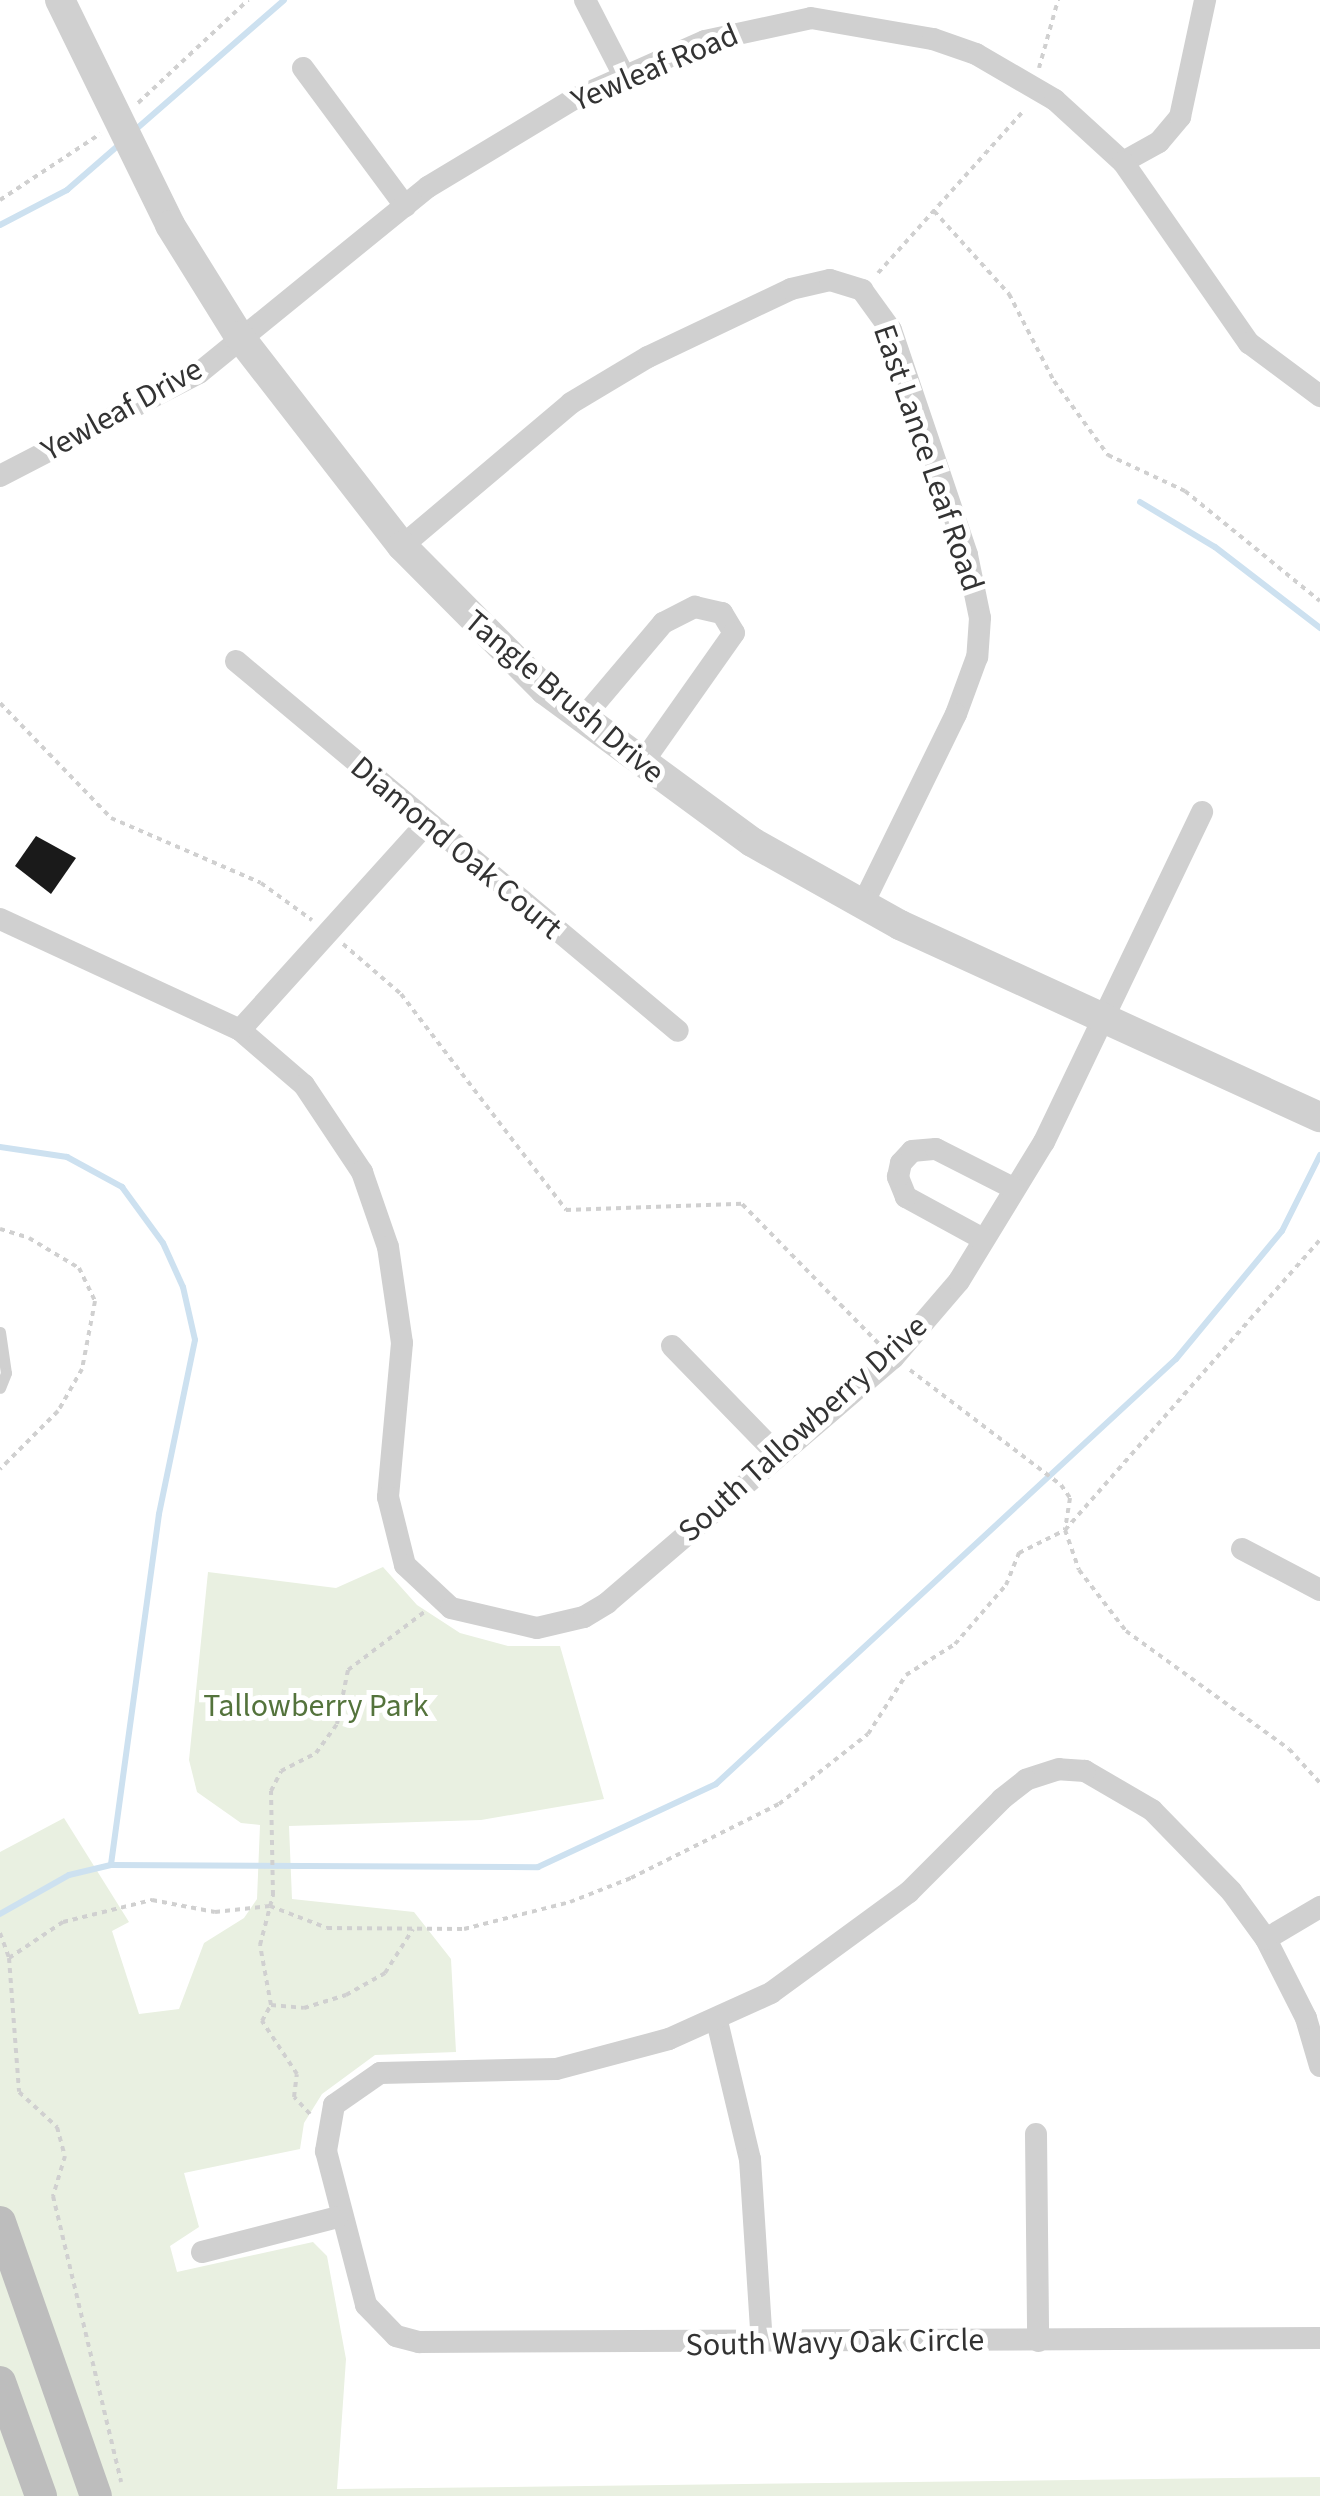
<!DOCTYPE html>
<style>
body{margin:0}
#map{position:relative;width:1320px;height:2496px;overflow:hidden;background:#fff;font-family:"Source Sans 3",sans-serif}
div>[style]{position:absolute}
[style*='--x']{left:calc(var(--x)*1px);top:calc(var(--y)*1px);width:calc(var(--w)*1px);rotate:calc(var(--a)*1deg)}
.green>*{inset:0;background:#e9f0e1}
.stream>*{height:6px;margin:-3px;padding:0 3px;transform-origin:3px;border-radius:3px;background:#cde1f0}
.building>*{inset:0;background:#1a1a1a}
.path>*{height:4px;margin-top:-2px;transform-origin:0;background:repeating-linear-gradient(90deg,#d0d0d0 0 5px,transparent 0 10px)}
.service>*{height:11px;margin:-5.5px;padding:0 5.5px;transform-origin:5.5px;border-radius:5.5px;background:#d0d0d0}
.minor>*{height:22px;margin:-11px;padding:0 11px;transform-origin:11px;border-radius:11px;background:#d0d0d0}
.tertiary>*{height:30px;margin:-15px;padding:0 15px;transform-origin:15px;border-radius:15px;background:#d0d0d0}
.secondary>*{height:32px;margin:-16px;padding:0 16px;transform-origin:16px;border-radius:16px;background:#bdbdbd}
span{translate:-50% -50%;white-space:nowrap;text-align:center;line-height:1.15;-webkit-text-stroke:10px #fff;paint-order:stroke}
.street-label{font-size:32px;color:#333}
.park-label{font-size:32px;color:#54733c}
</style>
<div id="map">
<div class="green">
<i style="clip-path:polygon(383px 1567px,417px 1605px,460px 1633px,508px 1646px,560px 1646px,604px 1799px,481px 1820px,289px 1826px,292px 1899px,414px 1912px,451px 1959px,456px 2052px,375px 2055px,322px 2094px,304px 2123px,300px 2149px,184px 2173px,199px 2227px,170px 2246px,177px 2272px,313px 2242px,327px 2256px,346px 2359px,337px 2489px,1320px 2477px,1320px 2496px,0 2496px,0 1852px,64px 1818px,129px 1922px,112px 1931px,139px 2014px,179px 2009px,204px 1943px,244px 1918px,257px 1899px,260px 1825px,241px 1823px,197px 1792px,189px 1760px,208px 1572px,336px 1588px)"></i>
</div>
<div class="stream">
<i style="--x:134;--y:131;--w:199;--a:-41.1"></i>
<i style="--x:0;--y:225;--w:76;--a:-27.6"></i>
<i style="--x:67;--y:190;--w:72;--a:-41"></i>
<i style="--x:1140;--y:502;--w:87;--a:31"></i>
<i style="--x:1215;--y:547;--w:133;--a:37.6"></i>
<i style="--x:0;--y:1147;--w:68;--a:8.5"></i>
<i style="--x:67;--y:1157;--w:63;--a:28.6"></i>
<i style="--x:122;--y:1187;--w:69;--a:53.8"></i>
<i style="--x:163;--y:1243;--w:48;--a:65.6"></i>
<i style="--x:183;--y:1287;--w:54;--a:77.2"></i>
<i style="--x:195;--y:1340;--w:178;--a:101.7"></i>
<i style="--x:159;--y:1514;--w:354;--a:97.8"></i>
<i style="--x:0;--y:1914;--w:79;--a:-29.5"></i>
<i style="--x:69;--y:1875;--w:43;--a:-13.4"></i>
<i style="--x:111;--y:1865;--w:427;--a:0.3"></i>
<i style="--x:538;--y:1867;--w:196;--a:-25"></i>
<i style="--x:716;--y:1784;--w:626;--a:-42.74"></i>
<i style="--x:1176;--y:1359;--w:166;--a:-50.4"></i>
<i style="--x:1282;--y:1231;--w:85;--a:-63.4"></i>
</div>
<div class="building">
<i style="clip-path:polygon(36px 836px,76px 858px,51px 894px,15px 866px)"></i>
</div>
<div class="path">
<i style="--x:1039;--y:68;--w:71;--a:-74.4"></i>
<i style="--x:138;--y:103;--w:151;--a:-43.1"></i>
<i style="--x:0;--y:200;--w:120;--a:-33.4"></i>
<i style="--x:934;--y:211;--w:112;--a:47.9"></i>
<i style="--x:1009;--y:294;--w:98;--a:62.7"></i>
<i style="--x:1054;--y:381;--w:92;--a:53.9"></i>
<i style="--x:1108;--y:455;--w:85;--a:25.1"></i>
<i style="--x:1185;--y:491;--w:174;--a:39.2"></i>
<i style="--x:878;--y:273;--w:219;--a:-48.1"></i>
<i style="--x:0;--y:703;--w:160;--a:46"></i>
<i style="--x:111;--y:818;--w:163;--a:23.4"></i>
<i style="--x:261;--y:883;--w:63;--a:36"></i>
<i style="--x:343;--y:944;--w:77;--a:40.8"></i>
<i style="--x:401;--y:994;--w:272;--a:52.6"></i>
<i style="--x:566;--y:1210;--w:176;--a:-2"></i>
<i style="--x:742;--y:1204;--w:197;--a:45.6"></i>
<i style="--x:0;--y:1229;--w:30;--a:17"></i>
<i style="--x:29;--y:1238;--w:58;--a:31"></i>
<i style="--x:79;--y:1268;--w:37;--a:64"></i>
<i style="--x:95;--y:1301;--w:69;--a:100.8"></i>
<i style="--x:82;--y:1369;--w:48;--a:119.7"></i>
<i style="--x:58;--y:1411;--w:82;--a:135"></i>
<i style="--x:910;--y:1370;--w:190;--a:37.3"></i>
<i style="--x:1061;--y:1485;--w:16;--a:55"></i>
<i style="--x:1070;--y:1498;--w:32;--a:99"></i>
<i style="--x:1065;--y:1530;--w:42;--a:70.7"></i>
<i style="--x:1079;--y:1570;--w:77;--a:52.4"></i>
<i style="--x:1126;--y:1631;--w:201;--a:35.9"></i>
<i style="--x:1289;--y:1749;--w:46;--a:47.6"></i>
<i style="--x:0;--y:1933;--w:27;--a:70"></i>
<i style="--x:9;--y:1958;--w:134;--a:85.7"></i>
<i style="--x:19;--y:2092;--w:52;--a:42.6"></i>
<i style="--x:57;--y:2127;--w:30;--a:75"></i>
<i style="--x:65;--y:2156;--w:42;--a:106.7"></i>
<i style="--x:53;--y:2196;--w:294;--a:76.6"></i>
<i style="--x:9;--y:1958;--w:65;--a:-33.7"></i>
<i style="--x:63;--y:1922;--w:92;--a:-13.9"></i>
<i style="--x:152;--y:1900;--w:64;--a:10.8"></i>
<i style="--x:215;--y:1912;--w:55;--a:-6.2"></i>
<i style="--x:270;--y:1906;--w:61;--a:21.1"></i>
<i style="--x:327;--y:1928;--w:137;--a:0.4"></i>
<i style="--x:464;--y:1929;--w:109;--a:-14.3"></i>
<i style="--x:570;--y:1902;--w:66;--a:-21.5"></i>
<i style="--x:631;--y:1878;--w:165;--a:-26.6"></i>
<i style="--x:779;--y:1804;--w:113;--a:-38.2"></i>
<i style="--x:868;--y:1734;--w:70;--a:-57.2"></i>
<i style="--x:906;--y:1675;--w:58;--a:-32.3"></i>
<i style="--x:955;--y:1644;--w:78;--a:-49.2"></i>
<i style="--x:1006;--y:1585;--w:35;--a:-68"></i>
<i style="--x:1019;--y:1553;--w:51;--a:-26.6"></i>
<i style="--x:1065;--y:1530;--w:386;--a:-48.7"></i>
<i style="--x:271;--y:2005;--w:33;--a:5"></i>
<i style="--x:304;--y:2008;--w:44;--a:-17.2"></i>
<i style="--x:346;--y:1995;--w:45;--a:-29.4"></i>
<i style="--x:385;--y:1973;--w:52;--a:-57.5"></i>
<i style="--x:310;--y:2114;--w:23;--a:-133"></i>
<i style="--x:294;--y:2097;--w:23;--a:-83"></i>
<i style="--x:297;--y:2074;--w:64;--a:-123.4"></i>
<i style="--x:262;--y:2021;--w:18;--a:-61"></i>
<i style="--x:271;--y:2005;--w:61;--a:-100.4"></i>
<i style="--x:260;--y:1945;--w:52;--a:-75.4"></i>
<i style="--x:273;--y:1895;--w:104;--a:-91.1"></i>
<i style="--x:271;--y:1791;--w:22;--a:-63"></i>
<i style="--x:281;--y:1771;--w:39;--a:-27"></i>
<i style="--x:316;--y:1753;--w:36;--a:-54"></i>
<i style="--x:337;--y:1724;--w:55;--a:-78.5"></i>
<i style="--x:348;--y:1670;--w:96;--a:-37.3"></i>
</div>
<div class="service">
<i style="--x:0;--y:1332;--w:41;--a:81.7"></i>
<i style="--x:6;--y:1373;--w:16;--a:112"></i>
</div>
<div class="minor">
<i style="--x:585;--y:0;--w:83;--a:62.8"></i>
<i style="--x:303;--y:68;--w:172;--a:53.5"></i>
<i style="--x:1123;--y:162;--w:41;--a:-29.1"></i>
<i style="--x:1159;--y:142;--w:33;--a:-50"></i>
<i style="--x:1180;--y:117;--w:120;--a:-77.9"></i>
<i style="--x:0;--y:476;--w:224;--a:-27.4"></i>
<i style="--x:199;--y:373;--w:295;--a:-39.1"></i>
<i style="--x:428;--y:187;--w:170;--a:-31.1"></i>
<i style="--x:574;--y:99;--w:143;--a:-23.9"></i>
<i style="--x:705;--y:41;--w:108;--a:-12.2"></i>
<i style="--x:811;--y:18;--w:124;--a:9.8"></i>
<i style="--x:933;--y:39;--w:46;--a:19.2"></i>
<i style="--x:976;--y:54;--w:91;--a:30.2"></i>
<i style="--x:1055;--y:100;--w:92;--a:42.4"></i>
<i style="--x:1123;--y:162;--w:221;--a:55.2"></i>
<i style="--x:1249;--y:343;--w:89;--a:36.7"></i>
<i style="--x:402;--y:546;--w:221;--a:-40.2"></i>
<i style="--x:571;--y:403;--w:90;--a:-30.9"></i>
<i style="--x:648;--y:357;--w:158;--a:-25.4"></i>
<i style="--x:791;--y:289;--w:40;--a:-13"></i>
<i style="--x:830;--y:280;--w:34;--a:17"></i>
<i style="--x:862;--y:290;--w:49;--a:54.1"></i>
<i style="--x:891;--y:330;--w:237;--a:71.3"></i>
<i style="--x:967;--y:555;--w:64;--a:78.3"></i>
<i style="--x:980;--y:618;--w:39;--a:94"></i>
<i style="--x:977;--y:657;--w:61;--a:110.2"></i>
<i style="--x:956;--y:714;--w:212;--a:116.1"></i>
<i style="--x:236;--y:661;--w:576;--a:39.93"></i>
<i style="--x:582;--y:719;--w:126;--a:-49.8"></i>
<i style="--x:663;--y:623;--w:36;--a:-27"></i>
<i style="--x:695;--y:607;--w:28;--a:13"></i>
<i style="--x:722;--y:613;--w:23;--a:59"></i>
<i style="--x:734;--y:633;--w:161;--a:125.2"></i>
<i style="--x:0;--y:919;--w:264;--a:24.8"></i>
<i style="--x:240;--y:1030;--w:84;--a:40.7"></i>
<i style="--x:304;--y:1085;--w:105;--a:56.3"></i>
<i style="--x:362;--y:1172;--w:79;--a:70.9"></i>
<i style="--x:388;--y:1247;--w:97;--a:81.7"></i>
<i style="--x:402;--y:1343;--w:155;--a:95.2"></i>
<i style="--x:388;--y:1497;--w:70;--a:76"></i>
<i style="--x:405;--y:1565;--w:63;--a:43.1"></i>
<i style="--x:451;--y:1608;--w:88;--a:13.1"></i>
<i style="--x:537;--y:1628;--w:48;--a:-13.2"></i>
<i style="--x:584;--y:1617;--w:27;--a:-31"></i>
<i style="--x:607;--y:1603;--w:377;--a:-40.6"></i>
<i style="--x:893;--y:1358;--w:101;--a:-49.4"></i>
<i style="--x:959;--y:1281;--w:163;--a:-58.6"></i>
<i style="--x:1044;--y:1142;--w:366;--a:-64.4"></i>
<i style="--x:240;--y:1030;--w:276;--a:-47.9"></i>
<i style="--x:983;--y:1239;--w:88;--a:-151.4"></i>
<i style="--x:906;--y:1197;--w:22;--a:-112"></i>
<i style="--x:898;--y:1177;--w:14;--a:-78"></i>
<i style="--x:901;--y:1163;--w:16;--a:-47"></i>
<i style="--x:912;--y:1151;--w:24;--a:-5"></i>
<i style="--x:936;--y:1149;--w:86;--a:26.9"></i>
<i style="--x:672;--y:1346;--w:152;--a:45.8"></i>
<i style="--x:1242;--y:1549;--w:88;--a:27.7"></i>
<i style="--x:1266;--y:1939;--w:63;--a:-30.7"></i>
<i style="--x:717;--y:2021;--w:142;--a:76.6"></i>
<i style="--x:750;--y:2159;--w:184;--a:86.3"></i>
<i style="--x:1320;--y:2066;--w:50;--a:-106.3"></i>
<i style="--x:1306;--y:2018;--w:89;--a:-116.9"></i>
<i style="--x:1266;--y:1939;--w:59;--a:-126.1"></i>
<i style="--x:1231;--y:1891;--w:113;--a:-134.3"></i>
<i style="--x:1152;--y:1810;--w:78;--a:-149.8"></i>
<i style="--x:1085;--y:1771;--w:26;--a:-176"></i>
<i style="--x:1059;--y:1769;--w:35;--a:162"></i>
<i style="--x:1026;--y:1780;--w:31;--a:142"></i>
<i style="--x:1002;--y:1799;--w:132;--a:135"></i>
<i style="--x:909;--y:1892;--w:171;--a:143.8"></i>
<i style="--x:771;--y:1993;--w:112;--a:155.7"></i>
<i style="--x:669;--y:2039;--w:117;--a:165.1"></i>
<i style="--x:556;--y:2069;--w:176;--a:178.7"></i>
<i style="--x:380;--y:2073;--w:56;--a:145.2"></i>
<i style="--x:334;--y:2105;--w:47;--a:99.9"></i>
<i style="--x:326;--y:2151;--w:159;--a:75.4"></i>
<i style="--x:366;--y:2305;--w:43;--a:45.9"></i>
<i style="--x:396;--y:2336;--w:24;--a:15"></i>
<i style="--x:419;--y:2342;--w:901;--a:-0.25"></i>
<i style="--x:1036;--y:2134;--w:207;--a:89.4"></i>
<i style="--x:202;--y:2252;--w:140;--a:-14.4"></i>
</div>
<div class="tertiary">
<i style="--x:60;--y:0;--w:250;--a:63.9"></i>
<i style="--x:170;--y:225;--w:131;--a:58.1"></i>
<i style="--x:239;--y:336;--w:266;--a:52.2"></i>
<i style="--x:402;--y:546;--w:203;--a:45.2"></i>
<i style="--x:545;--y:690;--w:257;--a:36.3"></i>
<i style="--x:752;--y:842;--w:170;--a:29.3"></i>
<i style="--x:900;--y:925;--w:462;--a:24.6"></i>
</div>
<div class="secondary">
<i style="--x:0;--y:2222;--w:290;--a:70.7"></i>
<i style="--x:0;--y:2382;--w:121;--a:70.2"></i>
</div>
<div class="street-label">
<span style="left:655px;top:68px;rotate:-23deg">Yewleaf Road</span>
<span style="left:122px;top:410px;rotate:-29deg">Yewleaf Drive</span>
<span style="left:928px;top:458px;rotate:71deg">East Lance Leaf Road</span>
<span style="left:564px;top:697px;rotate:40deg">Tangle Brush Drive</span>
<span style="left:456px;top:848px;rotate:40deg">Diamond Oak Court</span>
<span style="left:803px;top:1429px;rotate:-42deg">South Tallowberry Drive</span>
<span style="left:835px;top:2343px;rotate:-1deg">South Wavy Oak Circle</span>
</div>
<div class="park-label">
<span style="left:316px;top:1706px">Tallowberry Park</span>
</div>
</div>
